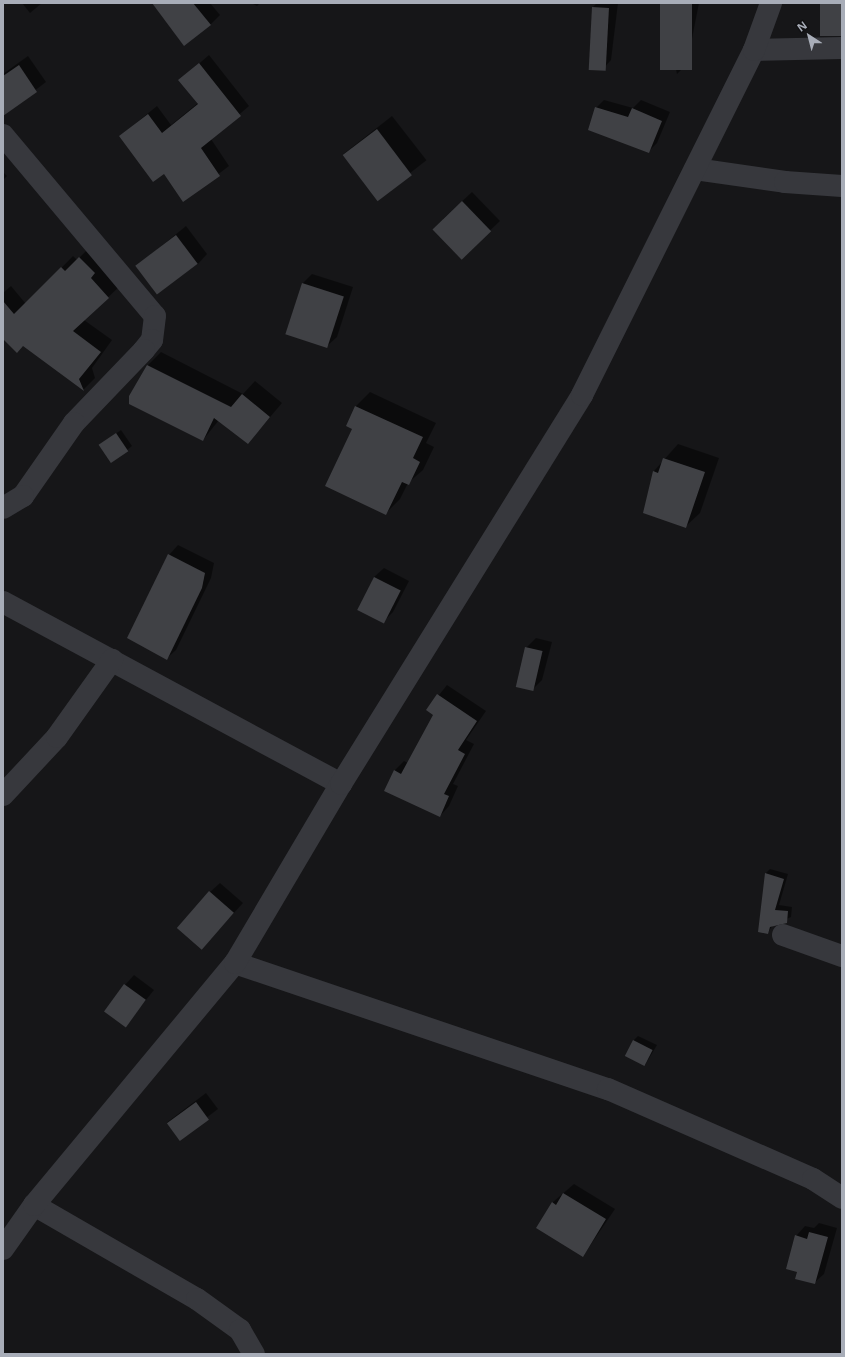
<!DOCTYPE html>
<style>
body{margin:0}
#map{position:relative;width:845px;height:1357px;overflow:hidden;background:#161618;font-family:"Open Sans",sans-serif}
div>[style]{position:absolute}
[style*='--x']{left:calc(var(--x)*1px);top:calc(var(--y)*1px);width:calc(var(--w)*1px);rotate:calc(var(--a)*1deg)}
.shadow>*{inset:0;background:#0007;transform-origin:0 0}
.building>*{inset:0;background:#404145;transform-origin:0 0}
.minor>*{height:22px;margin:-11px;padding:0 11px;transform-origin:11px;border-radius:11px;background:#37383d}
span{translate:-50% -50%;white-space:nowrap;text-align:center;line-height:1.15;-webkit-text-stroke:4px #111113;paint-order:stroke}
.frame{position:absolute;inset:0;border:4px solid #a8adb8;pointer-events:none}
.north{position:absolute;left:789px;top:16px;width:40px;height:40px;-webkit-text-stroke:3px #111113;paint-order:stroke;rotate:324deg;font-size:11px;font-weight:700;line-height:16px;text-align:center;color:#a8adb8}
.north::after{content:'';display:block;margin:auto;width:14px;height:18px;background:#a8adb8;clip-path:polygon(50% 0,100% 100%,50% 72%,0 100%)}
</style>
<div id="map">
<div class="shadow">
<i style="clip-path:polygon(22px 3px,42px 3px,30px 13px)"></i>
<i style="clip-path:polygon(153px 3px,210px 3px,220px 15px,210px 25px)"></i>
<i style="clip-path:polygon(251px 3px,260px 3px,257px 6px)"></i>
<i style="clip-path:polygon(597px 3px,618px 3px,611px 60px,602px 70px,593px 7px)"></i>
<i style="clip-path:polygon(661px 3px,699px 3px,687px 64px,677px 74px)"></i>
<i style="clip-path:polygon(209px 55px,249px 106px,211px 139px,229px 166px,183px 201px,164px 173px,120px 136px,157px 106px,171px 125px,198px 103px,180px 80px)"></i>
<i style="clip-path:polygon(28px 56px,46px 82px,4px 114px,3px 74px)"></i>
<i style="clip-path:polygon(604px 100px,633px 108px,641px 100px,670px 112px,657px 143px,649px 151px,596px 108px)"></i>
<i style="left:392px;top:116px;width:56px;height:62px;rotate:52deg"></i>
<i style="clip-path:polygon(3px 172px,7px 176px,3px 180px)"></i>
<i style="clip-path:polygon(472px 192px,500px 221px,461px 258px,443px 219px)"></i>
<i style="clip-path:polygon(186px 226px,207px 254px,198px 264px,137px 266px)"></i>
<i style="clip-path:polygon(91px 246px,120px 286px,84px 320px,112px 340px,92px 368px,95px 378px,84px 389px,23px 345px,3px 337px,3px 293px,11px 286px,26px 304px,73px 256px,77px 260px)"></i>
<i style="clip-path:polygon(312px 274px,353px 287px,337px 337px,327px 346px,302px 284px)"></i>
<i style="clip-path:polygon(161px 352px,243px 394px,255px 381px,282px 403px,248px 443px,219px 420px,203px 440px,130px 397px,148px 365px)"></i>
<i style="clip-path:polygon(370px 392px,436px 423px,426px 443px,434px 447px,423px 470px,408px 483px,400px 499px,386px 513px,353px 428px,347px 426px,356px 406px)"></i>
<i style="clip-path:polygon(121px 430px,132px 446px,127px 450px,100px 445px)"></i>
<i style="clip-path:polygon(678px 444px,719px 458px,700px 513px,685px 527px,654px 471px)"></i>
<i style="clip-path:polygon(178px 545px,214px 563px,211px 578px,176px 650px,166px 659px,169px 555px)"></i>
<i style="clip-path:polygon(384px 568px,409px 581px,393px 612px,383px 622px,374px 577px)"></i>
<i style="clip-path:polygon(536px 638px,552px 642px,542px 680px,532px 690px,526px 648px)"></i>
<i style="clip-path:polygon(447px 685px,486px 711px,466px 740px,474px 744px,453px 784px,458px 786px,449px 806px,440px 816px,394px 771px,404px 761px,408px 763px,434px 715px,427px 710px)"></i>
<i style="clip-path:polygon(770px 869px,788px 874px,779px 905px,792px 907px,791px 917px,773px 925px,768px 932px,766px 873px)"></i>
<i style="clip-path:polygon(220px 883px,243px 903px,202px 948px,210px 892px)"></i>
<i style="clip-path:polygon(134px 975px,154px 990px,125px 1026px,125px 985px)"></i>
<i style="clip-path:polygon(638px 1036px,657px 1045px,645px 1065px,633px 1041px)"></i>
<i style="left:206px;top:1093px;width:20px;height:49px;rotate:53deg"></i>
<i style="clip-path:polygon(574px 1184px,615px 1209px,583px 1256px,537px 1228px,553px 1202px)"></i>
<i style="clip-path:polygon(819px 1223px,837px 1228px,824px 1274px,814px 1283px,796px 1236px,805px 1226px,814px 1228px)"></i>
</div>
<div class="building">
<i style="clip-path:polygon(152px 3px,193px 3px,211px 25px,184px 46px)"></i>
<i style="left:660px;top:3px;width:32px;height:67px"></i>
<i style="left:820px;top:3px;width:22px;height:33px"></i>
<i style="left:592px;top:7px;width:17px;height:63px;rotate:3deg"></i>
<i style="clip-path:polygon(199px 63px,241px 116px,201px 148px,220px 176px,183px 202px,164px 174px,153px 182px,119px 136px,148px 114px,162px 133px,198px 104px,178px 80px)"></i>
<i style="clip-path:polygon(19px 65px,37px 92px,3px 116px,3px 76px)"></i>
<i style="clip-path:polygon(595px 107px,628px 117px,632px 108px,662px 121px,649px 153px,588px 130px)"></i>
<i style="left:377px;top:129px;width:58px;height:43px;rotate:53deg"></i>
<i style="left:462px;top:201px;width:42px;height:41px;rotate:46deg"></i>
<i style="left:176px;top:235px;width:36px;height:51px;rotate:53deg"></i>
<i style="clip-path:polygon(79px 257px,95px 273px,91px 278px,109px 298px,73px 331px,101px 352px,79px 379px,84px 391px,23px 346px,17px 353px,3px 339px,3px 301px,14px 314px,61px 267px,65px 271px)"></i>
<i style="left:302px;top:283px;width:44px;height:54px;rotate:18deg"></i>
<i style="clip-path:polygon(147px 365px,231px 407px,242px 394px,270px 417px,248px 444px,214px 418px,203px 441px,129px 404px,129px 396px)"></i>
<i style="clip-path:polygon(355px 406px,423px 437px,413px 458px,420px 462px,409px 485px,402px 482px,386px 515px,325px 486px,352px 429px,346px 426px)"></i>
<i style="left:116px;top:433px;width:22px;height:21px;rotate:56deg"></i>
<i style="clip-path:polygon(663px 458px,705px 472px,686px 528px,643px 513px,653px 471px,658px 473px)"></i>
<i style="clip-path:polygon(168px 554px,205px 573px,202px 588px,167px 660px,127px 638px)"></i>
<i style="left:374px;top:577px;width:30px;height:37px;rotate:27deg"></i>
<i style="left:525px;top:647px;width:18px;height:41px;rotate:13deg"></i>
<i style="clip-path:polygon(437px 694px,477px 721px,458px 750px,465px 754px,444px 794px,449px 796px,440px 817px,384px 791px,394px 770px,401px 774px,433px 715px,426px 710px)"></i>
<i style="clip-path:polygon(765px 873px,784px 879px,775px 910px,788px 911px,787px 923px,770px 927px,768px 934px,758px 932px)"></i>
<i style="left:209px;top:891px;width:33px;height:49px;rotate:41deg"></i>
<i style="left:124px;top:984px;width:27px;height:34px;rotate:36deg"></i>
<i style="left:633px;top:1040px;width:22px;height:18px;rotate:27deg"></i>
<i style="left:196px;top:1102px;width:22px;height:36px;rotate:54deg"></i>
<i style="clip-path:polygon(563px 1193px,606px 1219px,583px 1257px,536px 1228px,552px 1202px,556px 1205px)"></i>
<i style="clip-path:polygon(809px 1232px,828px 1237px,815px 1284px,795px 1279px,797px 1272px,786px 1269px,795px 1235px,807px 1239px)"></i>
</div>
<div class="minor">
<i style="--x:754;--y:50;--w:88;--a:-1.3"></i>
<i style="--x:3;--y:135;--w:236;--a:50"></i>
<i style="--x:155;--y:316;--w:24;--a:97"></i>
<i style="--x:152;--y:340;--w:13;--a:129"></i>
<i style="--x:144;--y:350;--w:101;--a:133.8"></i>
<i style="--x:74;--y:423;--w:89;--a:124.9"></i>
<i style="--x:23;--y:496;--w:23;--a:149"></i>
<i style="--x:695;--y:169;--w:91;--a:8.2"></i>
<i style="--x:785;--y:182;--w:57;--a:4"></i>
<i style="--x:3;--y:602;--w:384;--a:28.3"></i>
<i style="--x:3;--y:795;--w:79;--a:-47"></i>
<i style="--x:57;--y:737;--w:95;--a:-54.5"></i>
<i style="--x:783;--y:935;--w:63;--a:19.6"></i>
<i style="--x:235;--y:963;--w:394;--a:18.7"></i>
<i style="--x:608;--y:1089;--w:224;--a:23.7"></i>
<i style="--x:813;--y:1179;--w:35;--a:33"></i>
<i style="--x:34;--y:1205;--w:188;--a:30"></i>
<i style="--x:197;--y:1299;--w:53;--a:35.8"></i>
<i style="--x:240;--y:1330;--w:28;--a:60"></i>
<i style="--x:3;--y:1249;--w:54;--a:-54.8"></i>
<i style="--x:34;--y:1205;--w:315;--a:-50.3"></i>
<i style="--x:235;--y:963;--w:208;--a:-59.4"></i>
<i style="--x:341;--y:784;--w:458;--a:-58.2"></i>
<i style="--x:582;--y:395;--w:385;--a:-63.5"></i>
<i style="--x:754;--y:50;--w:50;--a:-70.1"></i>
</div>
<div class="frame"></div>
<div class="north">N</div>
</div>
